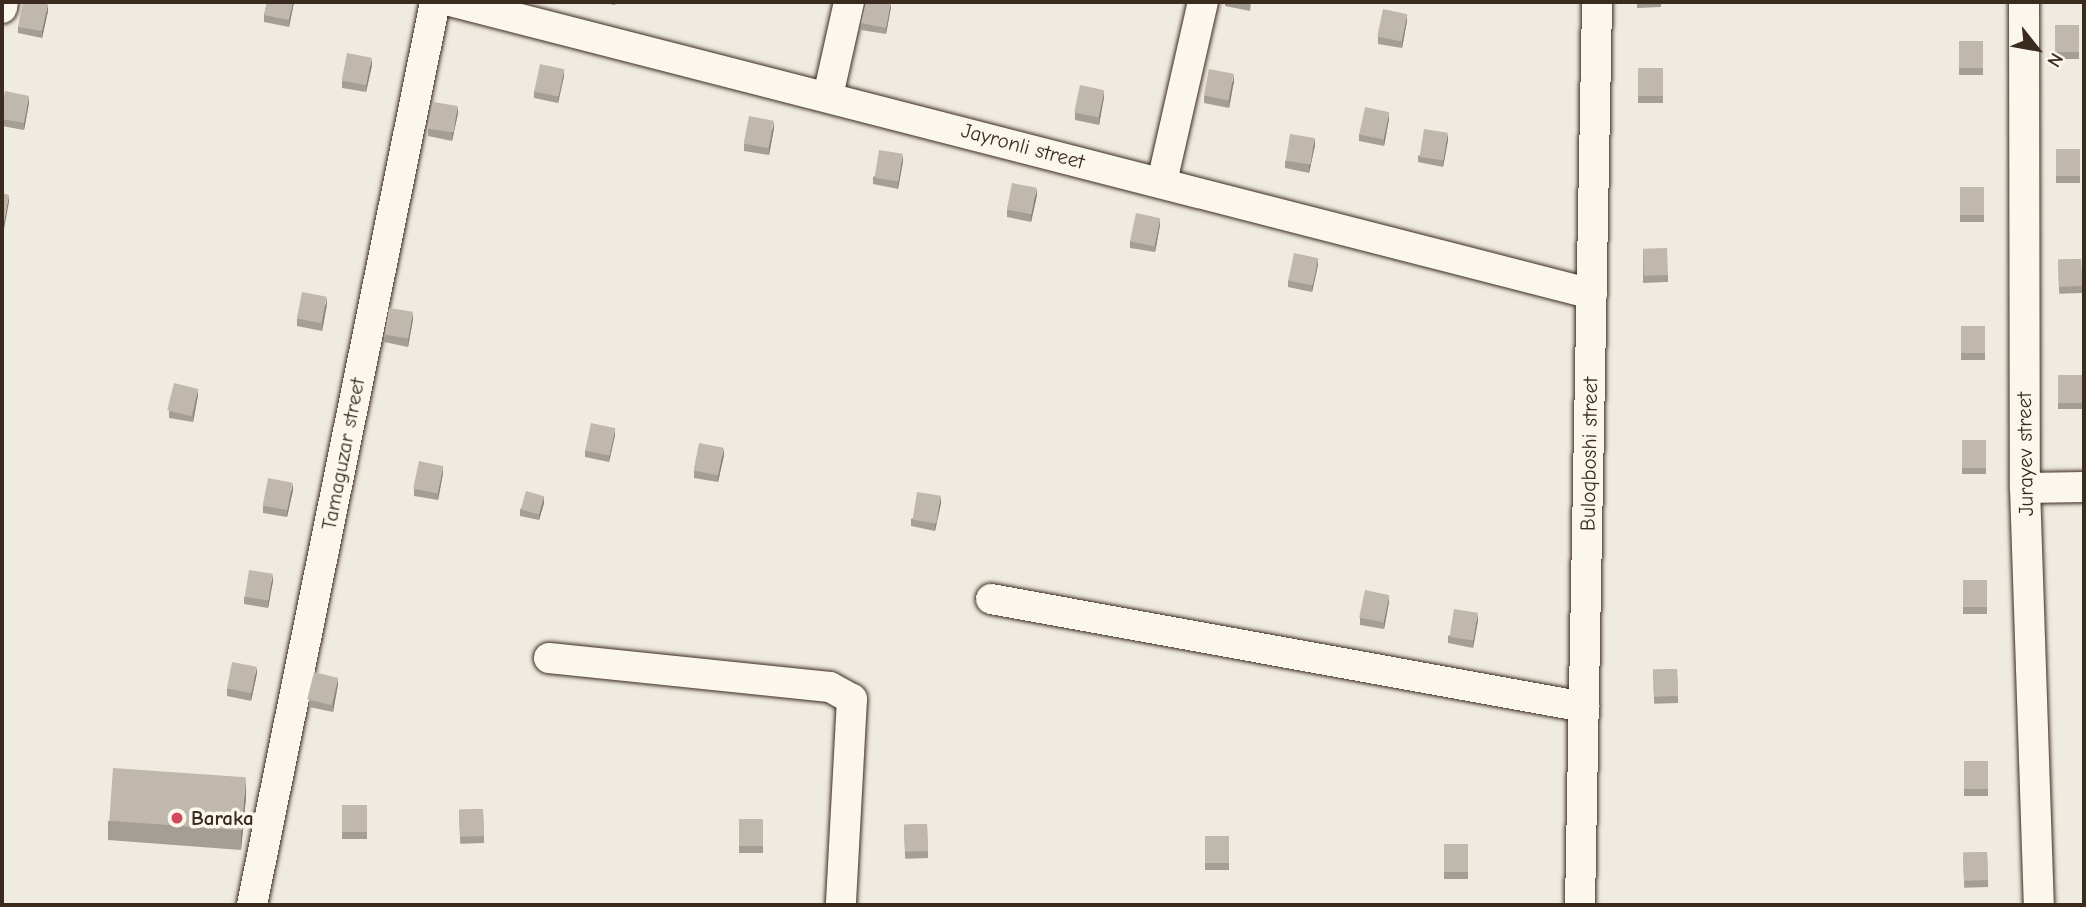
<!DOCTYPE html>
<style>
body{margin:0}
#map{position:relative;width:2086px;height:907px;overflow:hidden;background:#f0ebe0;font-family:"Comic Neue",sans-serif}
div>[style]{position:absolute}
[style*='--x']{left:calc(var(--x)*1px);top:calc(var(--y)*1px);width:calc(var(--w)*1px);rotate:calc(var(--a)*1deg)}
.roads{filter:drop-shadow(0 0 2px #3b2a1e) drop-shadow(0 0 2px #3b2a1e)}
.street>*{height:30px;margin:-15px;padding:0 15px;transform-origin:15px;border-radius:15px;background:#fbf7ec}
.wall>*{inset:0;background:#a59e95;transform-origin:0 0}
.shaded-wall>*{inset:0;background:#868179}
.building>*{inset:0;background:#c0b8ad;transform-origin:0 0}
.dots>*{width:19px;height:19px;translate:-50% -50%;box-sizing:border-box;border:4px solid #fbf7ec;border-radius:50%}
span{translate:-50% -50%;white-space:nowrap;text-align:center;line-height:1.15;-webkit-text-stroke:7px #fbf7ec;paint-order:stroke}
.street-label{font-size:21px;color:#3b2a1e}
.poi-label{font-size:21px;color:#3b2a1e;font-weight:700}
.left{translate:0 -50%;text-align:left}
.frame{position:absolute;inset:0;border:4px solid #3b2a1e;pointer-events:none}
.north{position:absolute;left:2002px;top:14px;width:70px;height:70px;-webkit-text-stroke:5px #fbf7ec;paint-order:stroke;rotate:121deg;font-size:19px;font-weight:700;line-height:28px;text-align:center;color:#3b2a1e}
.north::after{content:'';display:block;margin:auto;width:24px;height:32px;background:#3b2a1e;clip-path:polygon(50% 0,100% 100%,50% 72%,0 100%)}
</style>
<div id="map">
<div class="roads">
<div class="street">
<i style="--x:454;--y:2;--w:1175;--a:14.39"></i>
<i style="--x:2024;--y:2;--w:486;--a:89.9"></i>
<i style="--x:2025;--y:488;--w:417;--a:88.1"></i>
<i style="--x:2;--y:8;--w:6;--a:-81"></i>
<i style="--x:828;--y:96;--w:96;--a:-77.4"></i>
<i style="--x:1162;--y:182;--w:185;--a:-77.2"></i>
<i style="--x:2025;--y:488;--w:59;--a:-1"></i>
<i style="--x:991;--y:599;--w:603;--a:10.32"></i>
<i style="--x:549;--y:658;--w:282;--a:5.9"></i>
<i style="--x:830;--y:687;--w:25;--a:29"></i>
<i style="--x:852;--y:699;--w:206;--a:93.1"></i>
<i style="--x:252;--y:905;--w:921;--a:-78.54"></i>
<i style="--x:1580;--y:905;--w:903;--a:-88.92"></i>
</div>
</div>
<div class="wall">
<i style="clip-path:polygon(267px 2px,294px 2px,289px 27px,264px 22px,264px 15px)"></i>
<i style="clip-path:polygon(598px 2px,616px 2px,615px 5px)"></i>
<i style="clip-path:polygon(1225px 2px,1251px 2px,1250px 11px,1225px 6px)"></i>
<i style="clip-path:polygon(1637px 2px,1661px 2px,1661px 7px,1637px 8px)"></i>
<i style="clip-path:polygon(891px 7px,886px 34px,861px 30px,861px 23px)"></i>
<i style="clip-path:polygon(48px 11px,42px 38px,18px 33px,18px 27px)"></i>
<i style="clip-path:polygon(1407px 21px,1402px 48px,1378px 44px,1378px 37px)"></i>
<i style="left:2055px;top:25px;width:24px;height:34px"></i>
<i style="left:1959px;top:41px;width:24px;height:34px"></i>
<i style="clip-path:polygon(372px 65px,366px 92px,342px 88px,342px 81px)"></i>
<i style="left:1638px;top:68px;width:25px;height:35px"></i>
<i style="clip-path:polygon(564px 76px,558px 103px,534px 98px,534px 91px)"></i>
<i style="clip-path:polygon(1234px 81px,1229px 108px,1204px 103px,1204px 96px)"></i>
<i style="clip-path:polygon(1104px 97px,1099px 125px,1075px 120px,1075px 113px)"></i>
<i style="clip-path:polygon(29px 103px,24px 130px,2px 126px,2px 107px)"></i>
<i style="clip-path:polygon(458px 113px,452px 141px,428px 136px,428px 129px)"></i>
<i style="clip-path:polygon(1389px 119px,1384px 146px,1359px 141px,1359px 134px)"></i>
<i style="clip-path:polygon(774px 128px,769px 155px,744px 151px,744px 144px)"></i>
<i style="clip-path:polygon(1448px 140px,1443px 167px,1418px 162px,1418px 156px)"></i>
<i style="clip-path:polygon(1315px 145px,1309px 173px,1285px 168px,1285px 161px)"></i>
<i style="left:2056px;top:149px;width:24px;height:34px"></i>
<i style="clip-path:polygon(903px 161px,898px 189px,873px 184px,873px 177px)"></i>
<i style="left:1960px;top:187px;width:24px;height:35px"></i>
<i style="clip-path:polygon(1037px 195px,1031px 222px,1007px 217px,1007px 210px)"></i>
<i style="clip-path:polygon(1160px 225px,1155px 252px,1130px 248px,1130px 241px)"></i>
<i style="clip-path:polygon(1643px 249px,1668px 275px,1668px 282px,1643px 283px)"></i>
<i style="left:2081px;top:259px;width:34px;height:23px;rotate:88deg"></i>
<i style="clip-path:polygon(1318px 265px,1312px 292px,1288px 287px,1288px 280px)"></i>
<i style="clip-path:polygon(327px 304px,322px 331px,297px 326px,297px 319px)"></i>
<i style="clip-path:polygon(413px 319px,408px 347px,384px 342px,384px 335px)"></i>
<i style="left:1961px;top:326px;width:24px;height:34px"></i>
<i style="left:2083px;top:375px;width:34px;height:25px;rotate:90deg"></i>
<i style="clip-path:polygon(198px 395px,193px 422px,169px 418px,169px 411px)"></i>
<i style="clip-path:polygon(615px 435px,609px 462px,585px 457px,585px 450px)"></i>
<i style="left:1962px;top:440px;width:24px;height:34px"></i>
<i style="clip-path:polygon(724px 455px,718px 482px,694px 478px,694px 471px)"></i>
<i style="clip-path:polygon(443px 473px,438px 500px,414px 496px,414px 489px)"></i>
<i style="clip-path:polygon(293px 490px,287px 517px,263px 513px,263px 506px)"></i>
<i style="clip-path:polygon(544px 503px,539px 520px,520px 516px,520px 509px)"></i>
<i style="clip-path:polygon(941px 503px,935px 531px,911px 526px,911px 519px)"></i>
<i style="left:1987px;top:580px;width:34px;height:24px;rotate:90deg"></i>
<i style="clip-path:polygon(273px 581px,268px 608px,244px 604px,244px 597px)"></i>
<i style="clip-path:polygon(1389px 602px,1384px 629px,1360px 625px,1360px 618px)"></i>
<i style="clip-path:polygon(1478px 620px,1473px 648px,1448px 643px,1448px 636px)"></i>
<i style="left:1677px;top:669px;width:34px;height:24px;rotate:88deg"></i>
<i style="clip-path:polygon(257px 673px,251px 701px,227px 696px,227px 689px)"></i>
<i style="clip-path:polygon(338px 684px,333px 712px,309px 707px,309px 700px)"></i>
<i style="left:1964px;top:761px;width:24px;height:35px"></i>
<i style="clip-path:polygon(246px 797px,241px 850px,108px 840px,108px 821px)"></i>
<i style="left:367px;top:805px;width:34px;height:25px;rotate:90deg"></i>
<i style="left:483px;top:809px;width:34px;height:24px;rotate:88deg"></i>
<i style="left:739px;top:819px;width:24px;height:34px"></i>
<i style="left:927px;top:824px;width:34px;height:23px;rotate:88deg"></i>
<i style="left:1205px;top:836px;width:24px;height:34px"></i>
<i style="left:1444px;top:844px;width:24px;height:35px"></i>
<i style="left:1987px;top:852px;width:35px;height:24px;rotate:88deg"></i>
</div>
<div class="shaded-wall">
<i style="clip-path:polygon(293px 2px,294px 2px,289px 27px,289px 20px)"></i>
<i style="clip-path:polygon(891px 2px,891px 7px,886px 34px,886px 28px)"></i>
<i style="clip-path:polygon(48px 4px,48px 11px,42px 38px,42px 31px)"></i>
<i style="clip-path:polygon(1407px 14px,1407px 21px,1402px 48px,1402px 41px)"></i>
<i style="clip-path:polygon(372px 58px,372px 65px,366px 92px,366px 86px)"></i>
<i style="clip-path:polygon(564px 69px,564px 76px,558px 103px,558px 96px)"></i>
<i style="clip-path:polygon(1234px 74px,1234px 81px,1229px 108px,1229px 101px)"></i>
<i style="clip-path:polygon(1104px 90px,1104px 97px,1099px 125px,1099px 118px)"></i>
<i style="clip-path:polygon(29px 96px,29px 103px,24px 130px,24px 123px)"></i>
<i style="clip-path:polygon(458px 106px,458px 113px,452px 141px,452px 134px)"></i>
<i style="clip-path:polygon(1389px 112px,1389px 119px,1384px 146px,1384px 139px)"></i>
<i style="clip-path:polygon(774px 121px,774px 128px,769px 155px,769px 149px)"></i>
<i style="clip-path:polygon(1448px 133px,1448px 140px,1443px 167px,1443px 160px)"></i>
<i style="clip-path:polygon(1315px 138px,1315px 145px,1309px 173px,1309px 166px)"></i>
<i style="clip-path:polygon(903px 154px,903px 161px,898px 189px,898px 182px)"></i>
<i style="clip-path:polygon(1037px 188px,1037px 195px,1031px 222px,1031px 215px)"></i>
<i style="clip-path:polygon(9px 195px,9px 202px,4px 229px,4px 222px)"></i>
<i style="clip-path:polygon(1160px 218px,1160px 225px,1155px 252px,1155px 245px)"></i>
<i style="clip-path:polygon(1318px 258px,1318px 265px,1312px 292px,1312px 285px)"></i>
<i style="clip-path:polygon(327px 297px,327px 304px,322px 331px,322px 324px)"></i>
<i style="clip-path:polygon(413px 312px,413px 319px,408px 347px,408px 340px)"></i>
<i style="clip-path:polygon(198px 389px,198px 395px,193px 422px,193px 416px)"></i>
<i style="clip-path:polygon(615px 428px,615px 435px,609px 462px,609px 455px)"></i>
<i style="clip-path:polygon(724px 448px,724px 455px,718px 482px,718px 475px)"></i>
<i style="clip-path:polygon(443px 466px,443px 473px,438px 500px,438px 493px)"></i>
<i style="clip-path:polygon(293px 483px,293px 490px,287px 517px,287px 511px)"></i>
<i style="clip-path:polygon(544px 496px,544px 503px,539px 520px,539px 514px)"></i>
<i style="clip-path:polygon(941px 496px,941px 503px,935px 531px,935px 524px)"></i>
<i style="clip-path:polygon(273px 574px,273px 581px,268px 608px,268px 601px)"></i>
<i style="clip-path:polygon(1389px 595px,1389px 602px,1384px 629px,1384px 622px)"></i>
<i style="clip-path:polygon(1478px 613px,1478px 620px,1473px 648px,1473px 641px)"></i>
<i style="clip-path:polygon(257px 667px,257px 673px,251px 701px,251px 694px)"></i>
<i style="clip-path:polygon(338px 678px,338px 684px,333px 712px,333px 705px)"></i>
<i style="clip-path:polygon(246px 778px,246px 797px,241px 850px,241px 831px)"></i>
</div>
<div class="building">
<i style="clip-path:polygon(23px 2px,38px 2px,48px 4px,42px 31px,18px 27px)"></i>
<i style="clip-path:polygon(267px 2px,293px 2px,289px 20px,264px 15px)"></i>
<i style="clip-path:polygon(866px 2px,891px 2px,886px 28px,861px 23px)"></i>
<i style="left:1383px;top:9px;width:25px;height:28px;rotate:12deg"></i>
<i style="left:2055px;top:25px;width:24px;height:27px"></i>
<i style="left:1959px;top:41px;width:24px;height:27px"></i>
<i style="left:347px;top:53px;width:25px;height:28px;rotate:11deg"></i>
<i style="left:540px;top:64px;width:25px;height:28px;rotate:12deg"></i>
<i style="left:1638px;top:68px;width:25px;height:28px"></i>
<i style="left:1209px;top:69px;width:25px;height:27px;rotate:11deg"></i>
<i style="left:1080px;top:85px;width:25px;height:28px;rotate:12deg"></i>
<i style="clip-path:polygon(5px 91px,29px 96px,24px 123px,2px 119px,2px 107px)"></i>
<i style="left:433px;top:102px;width:25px;height:27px;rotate:9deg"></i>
<i style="left:1365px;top:107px;width:25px;height:28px;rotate:12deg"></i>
<i style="left:749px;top:116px;width:25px;height:28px;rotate:11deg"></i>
<i style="left:1424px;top:129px;width:24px;height:28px;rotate:9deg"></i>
<i style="left:1290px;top:134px;width:25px;height:27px;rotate:9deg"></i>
<i style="left:2056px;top:149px;width:24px;height:27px"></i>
<i style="left:879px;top:150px;width:24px;height:28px;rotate:9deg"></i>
<i style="left:1012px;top:183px;width:25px;height:27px;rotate:11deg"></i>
<i style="left:1960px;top:187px;width:24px;height:28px"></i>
<i style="clip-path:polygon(2px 193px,9px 195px,4px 222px,2px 222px)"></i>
<i style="left:1136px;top:213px;width:25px;height:29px;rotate:12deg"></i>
<i style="left:1667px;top:248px;width:27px;height:24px;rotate:88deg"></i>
<i style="left:1294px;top:253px;width:25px;height:28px;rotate:12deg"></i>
<i style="left:2081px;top:259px;width:27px;height:23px;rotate:88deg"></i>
<i style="left:302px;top:292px;width:25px;height:27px;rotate:11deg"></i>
<i style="left:389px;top:308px;width:24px;height:27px;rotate:9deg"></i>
<i style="left:1961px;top:326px;width:24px;height:27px"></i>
<i style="left:2083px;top:375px;width:28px;height:25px;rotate:90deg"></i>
<i style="left:174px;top:383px;width:25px;height:28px;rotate:14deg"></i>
<i style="left:591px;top:423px;width:25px;height:28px;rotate:12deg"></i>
<i style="left:1962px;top:440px;width:24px;height:28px"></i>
<i style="left:699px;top:443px;width:25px;height:28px;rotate:11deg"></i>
<i style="left:419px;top:461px;width:25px;height:28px;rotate:12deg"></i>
<i style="left:268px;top:478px;width:25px;height:28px;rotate:11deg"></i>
<i style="left:526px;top:491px;width:19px;height:19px;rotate:16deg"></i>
<i style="left:917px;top:492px;width:24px;height:28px;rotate:9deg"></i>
<i style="left:249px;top:570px;width:24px;height:27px;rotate:9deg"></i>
<i style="left:1987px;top:580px;width:27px;height:24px;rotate:90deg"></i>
<i style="left:1365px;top:590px;width:25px;height:28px;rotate:12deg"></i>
<i style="left:1454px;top:609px;width:24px;height:28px;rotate:9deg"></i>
<i style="left:232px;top:662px;width:25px;height:27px;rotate:11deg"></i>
<i style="left:1677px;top:669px;width:27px;height:24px;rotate:88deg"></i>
<i style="left:314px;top:672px;width:25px;height:28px;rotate:14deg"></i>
<i style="left:1964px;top:761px;width:24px;height:28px"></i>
<i style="left:113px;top:768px;width:133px;height:53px;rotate:4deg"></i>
<i style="left:367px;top:805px;width:27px;height:25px;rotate:90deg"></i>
<i style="left:483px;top:809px;width:27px;height:24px;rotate:88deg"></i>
<i style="left:739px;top:819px;width:24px;height:27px"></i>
<i style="left:927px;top:824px;width:27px;height:23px;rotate:88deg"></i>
<i style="left:1205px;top:836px;width:24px;height:27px"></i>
<i style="left:1444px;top:844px;width:24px;height:28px"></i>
<i style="left:1987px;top:852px;width:28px;height:24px;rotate:88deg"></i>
</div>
<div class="dots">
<i style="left:177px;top:818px;background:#d1495b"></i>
</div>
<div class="street-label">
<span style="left:1023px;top:146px;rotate:15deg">Jayronli street</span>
<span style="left:343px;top:454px;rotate:-79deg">Tamaguzar street</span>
<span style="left:1589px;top:454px;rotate:-89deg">Buloqboshi street</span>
<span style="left:2025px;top:454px;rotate:-91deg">Jurayev street</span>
</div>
<div class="poi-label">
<span class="left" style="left:191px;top:818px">Baraka</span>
</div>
<div class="frame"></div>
<div class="north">N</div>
</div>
